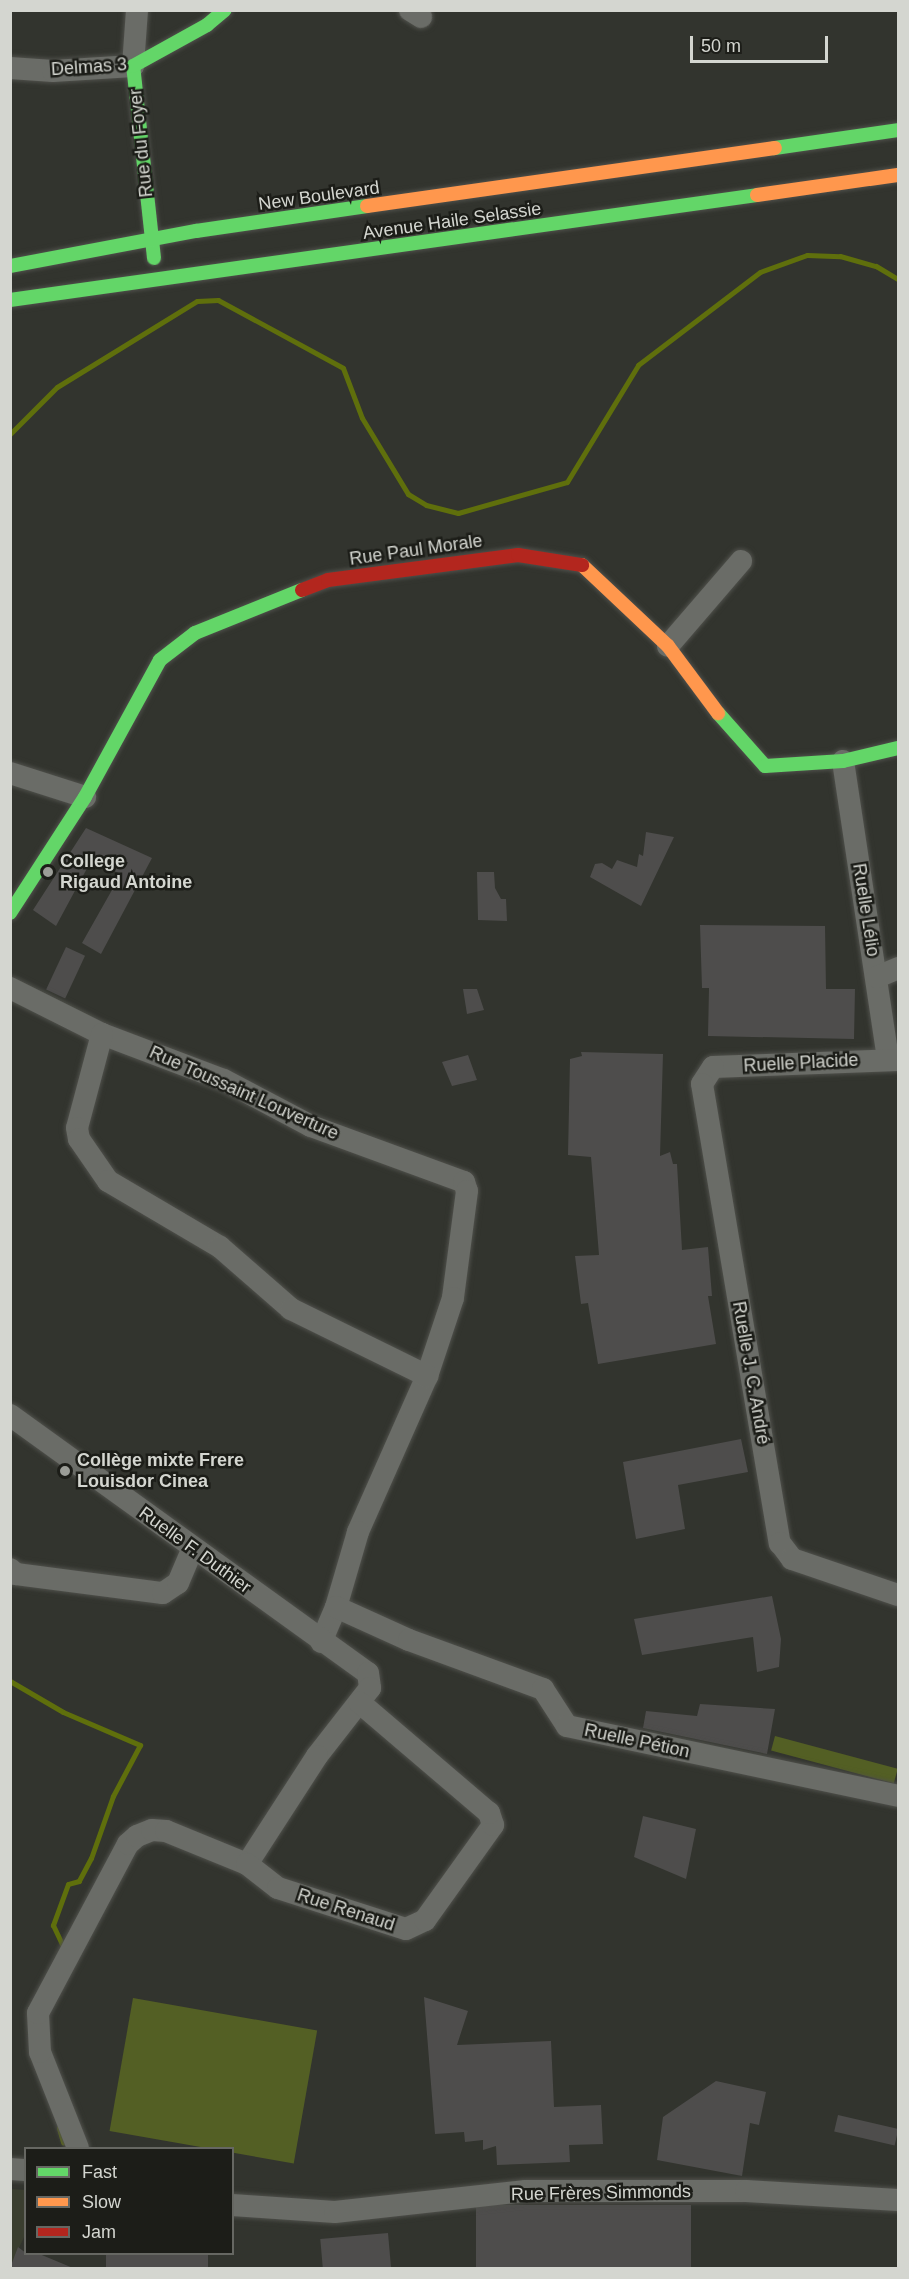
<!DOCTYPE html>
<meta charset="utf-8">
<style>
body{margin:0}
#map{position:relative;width:909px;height:2279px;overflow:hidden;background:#32342e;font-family:Arial,sans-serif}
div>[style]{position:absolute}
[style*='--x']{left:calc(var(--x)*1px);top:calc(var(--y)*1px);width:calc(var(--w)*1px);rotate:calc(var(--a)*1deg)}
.built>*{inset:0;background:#3a3e2f}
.green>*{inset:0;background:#535f24;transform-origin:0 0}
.stream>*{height:5px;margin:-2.5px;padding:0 2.5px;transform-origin:2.5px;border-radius:2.5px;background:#5f6f0c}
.building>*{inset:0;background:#4e4d4c;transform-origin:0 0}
.roads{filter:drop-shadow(0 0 2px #4f504b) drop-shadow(0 0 2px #4f504b)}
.street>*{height:22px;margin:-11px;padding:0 11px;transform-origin:11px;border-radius:11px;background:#6a6c67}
.fast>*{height:14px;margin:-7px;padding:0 7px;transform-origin:7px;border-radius:7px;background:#63d668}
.slow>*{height:14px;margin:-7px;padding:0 7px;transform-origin:7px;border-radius:7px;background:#ff974d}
.jam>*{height:14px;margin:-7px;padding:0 7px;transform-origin:7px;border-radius:7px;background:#b3261e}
.dots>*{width:16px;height:16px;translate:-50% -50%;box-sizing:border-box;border:3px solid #1c1d18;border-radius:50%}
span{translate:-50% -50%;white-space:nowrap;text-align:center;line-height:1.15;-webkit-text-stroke:5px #1c1d18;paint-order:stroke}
.street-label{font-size:18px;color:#d4d6d0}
.poi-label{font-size:18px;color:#d4d6d0;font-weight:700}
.left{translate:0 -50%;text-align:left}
.frame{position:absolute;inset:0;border:12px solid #d4d6d0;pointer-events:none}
.legend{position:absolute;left:24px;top:2147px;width:210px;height:108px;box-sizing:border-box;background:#1c1d18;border:2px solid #666762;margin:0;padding:8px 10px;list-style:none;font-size:18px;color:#d4d6d0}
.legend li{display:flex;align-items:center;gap:12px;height:30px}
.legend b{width:30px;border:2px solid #666762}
.scale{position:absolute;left:690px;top:36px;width:138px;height:27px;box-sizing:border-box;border:3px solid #d4d6d0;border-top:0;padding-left:8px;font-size:18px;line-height:21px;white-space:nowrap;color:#d4d6d0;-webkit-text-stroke:4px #1c1d18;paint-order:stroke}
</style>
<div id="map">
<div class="built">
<i style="clip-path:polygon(11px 2189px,25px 2190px,25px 2235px,11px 2265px)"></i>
</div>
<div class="green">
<i style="left:775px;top:1736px;width:127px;height:15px;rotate:15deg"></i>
<i style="left:133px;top:1998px;width:187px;height:135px;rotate:10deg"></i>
</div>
<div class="stream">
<i style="--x:10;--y:434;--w:66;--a:-45"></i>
<i style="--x:57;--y:387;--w:164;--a:-31.6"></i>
<i style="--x:197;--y:301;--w:21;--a:-3"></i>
<i style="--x:218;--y:300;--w:142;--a:28.5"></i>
<i style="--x:343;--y:368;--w:53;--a:69.2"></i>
<i style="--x:362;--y:418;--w:89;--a:58.8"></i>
<i style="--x:408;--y:494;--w:21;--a:31"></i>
<i style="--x:426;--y:505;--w:33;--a:14"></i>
<i style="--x:458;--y:513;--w:113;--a:-15.9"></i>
<i style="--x:567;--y:482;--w:137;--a:-58.7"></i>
<i style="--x:638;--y:365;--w:153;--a:-37.3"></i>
<i style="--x:760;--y:272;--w:50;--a:-19.9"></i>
<i style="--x:807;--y:255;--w:33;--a:2"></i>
<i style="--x:840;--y:256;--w:37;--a:16"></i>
<i style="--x:876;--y:266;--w:26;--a:31"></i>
<i style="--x:10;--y:1681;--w:61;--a:30.3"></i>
<i style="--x:63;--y:1712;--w:84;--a:23.2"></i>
<i style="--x:140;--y:1745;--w:58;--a:117.9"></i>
<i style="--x:113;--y:1796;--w:66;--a:109.5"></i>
<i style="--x:91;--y:1858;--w:26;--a:118"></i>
<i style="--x:79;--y:1881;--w:11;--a:165"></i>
<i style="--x:68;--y:1884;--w:44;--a:110.1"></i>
<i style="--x:53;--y:1925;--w:26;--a:65"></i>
<i style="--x:59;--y:2128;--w:15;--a:74"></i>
</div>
<div class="building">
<i style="clip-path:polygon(86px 828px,152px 858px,101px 954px,82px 943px,121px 874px,91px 861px,56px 926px,33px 910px)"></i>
<i style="clip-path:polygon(646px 832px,674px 837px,641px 906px,590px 877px,595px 864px,602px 863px,612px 869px,617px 860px,637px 867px,639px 854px,643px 856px)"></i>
<i style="clip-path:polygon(477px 872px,494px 872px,495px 888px,501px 899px,506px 899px,507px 921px,478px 920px)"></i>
<i style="clip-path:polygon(700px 925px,825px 926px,826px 989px,855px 989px,854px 1039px,708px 1036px,709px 988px,702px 988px)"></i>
<i style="left:66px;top:947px;width:21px;height:47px;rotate:25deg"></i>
<i style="clip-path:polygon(463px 989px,477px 989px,484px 1010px,467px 1014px)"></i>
<i style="clip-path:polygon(581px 1052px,663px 1054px,660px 1156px,670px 1152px,673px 1164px,677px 1164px,682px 1250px,708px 1247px,712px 1296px,708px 1296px,716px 1344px,598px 1364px,588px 1303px,581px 1304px,575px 1256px,599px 1255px,591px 1157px,568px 1155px,570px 1059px,582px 1056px)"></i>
<i style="clip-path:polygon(468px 1055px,477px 1080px,452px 1086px,442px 1062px)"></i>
<i style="clip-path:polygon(741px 1439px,748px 1472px,678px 1485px,685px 1529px,636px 1539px,623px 1462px)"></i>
<i style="clip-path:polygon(772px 1596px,781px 1639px,779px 1667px,757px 1672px,753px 1637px,642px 1655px,634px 1619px)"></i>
<i style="clip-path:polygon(700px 1704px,775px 1709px,767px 1754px,643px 1728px,646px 1711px,697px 1716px)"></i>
<i style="clip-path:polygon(643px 1816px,696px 1829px,686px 1879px,634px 1857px)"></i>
<i style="clip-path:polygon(424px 1997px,468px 2011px,457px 2045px,551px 2041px,554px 2107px,601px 2105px,603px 2144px,569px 2145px,570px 2162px,497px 2165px,496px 2146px,483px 2150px,483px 2140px,465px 2142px,464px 2132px,435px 2134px)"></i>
<i style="clip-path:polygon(716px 2081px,766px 2092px,759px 2125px,750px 2123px,742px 2176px,657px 2160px,663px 2117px)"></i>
<i style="left:838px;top:2115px;width:62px;height:17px;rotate:13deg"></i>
<i style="left:691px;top:2205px;width:63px;height:215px;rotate:90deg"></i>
<i style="left:388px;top:2233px;width:35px;height:68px;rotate:85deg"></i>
<i style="clip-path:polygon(18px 2247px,26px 2253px,37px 2253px,73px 2268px,10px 2268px)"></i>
<i style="left:106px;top:2253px;width:102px;height:15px"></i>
</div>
<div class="roads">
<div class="street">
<i style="--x:410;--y:10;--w:13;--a:32"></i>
<i style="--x:10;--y:68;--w:43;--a:4"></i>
<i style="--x:53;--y:71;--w:80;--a:-3.6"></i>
<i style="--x:133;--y:66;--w:56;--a:-85.9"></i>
<i style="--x:668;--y:646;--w:112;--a:-49.3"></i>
<i style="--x:843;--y:761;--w:301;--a:81.4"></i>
<i style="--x:10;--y:773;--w:79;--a:17.7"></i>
<i style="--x:877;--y:977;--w:23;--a:-23"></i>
<i style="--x:10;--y:988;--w:103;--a:26.6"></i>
<i style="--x:102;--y:1034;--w:130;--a:20.7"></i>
<i style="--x:224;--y:1080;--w:98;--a:27.9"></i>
<i style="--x:311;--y:1126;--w:163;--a:20.1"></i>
<i style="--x:464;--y:1182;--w:9;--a:72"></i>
<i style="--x:467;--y:1191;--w:108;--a:97.5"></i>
<i style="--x:453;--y:1298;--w:82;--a:108.4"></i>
<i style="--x:427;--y:1376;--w:171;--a:113.9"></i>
<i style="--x:358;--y:1532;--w:78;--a:106.3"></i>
<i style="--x:336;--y:1607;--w:38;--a:113"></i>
<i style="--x:102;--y:1034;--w:97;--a:104.9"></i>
<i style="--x:77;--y:1128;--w:11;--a:80"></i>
<i style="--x:79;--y:1139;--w:51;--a:55.4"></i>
<i style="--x:108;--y:1181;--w:130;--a:30.5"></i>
<i style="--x:220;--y:1247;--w:94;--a:41.1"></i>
<i style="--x:291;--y:1309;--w:152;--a:26.2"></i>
<i style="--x:898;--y:1060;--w:185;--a:177.8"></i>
<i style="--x:713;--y:1067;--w:20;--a:123"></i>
<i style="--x:702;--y:1084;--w:466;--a:80.4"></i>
<i style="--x:780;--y:1543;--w:20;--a:53"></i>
<i style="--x:792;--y:1559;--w:112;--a:18.8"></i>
<i style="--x:10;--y:1415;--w:441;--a:35.8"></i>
<i style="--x:368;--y:1673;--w:15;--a:82"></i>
<i style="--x:370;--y:1688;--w:86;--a:127.9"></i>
<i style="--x:317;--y:1756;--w:129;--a:122.9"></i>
<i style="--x:10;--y:1569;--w:8;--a:40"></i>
<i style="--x:16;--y:1574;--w:148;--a:7.4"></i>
<i style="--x:163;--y:1593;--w:18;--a:-34"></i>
<i style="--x:178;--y:1583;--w:38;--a:-67"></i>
<i style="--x:336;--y:1607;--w:80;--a:24.3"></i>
<i style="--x:409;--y:1640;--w:143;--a:20.1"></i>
<i style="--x:543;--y:1689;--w:44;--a:57"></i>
<i style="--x:567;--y:1726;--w:338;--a:11.9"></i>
<i style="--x:78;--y:2148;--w:103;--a:-111.6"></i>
<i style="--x:40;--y:2052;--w:39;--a:-93"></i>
<i style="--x:38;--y:2013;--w:191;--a:-62"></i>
<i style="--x:128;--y:1844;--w:12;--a:-42"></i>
<i style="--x:137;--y:1836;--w:16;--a:-22"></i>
<i style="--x:152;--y:1830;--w:14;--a:4"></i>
<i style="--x:166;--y:1831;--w:87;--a:22.2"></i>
<i style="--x:247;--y:1864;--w:39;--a:38"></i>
<i style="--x:278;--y:1888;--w:134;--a:17.8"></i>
<i style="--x:406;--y:1929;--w:21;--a:-25"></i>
<i style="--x:425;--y:1920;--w:117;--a:-54.4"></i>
<i style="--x:493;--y:1825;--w:13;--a:-108"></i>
<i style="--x:489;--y:1813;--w:170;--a:-139.5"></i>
<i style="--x:10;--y:2169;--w:16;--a:4"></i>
<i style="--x:232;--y:2205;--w:103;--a:3.9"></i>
<i style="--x:335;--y:2212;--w:192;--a:-6.3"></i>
<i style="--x:526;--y:2191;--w:220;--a:0"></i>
<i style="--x:746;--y:2191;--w:152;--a:3.4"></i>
</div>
<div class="fast">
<i style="--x:775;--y:148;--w:124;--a:-8.3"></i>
<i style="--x:154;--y:258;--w:193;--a:-96.2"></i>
<i style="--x:133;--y:66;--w:85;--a:-29"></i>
<i style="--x:207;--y:25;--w:23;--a:-40"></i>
<i style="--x:10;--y:266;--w:189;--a:-10.7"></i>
<i style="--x:196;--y:231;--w:173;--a:-8.3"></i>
<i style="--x:10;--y:300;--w:754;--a:-8"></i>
<i style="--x:718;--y:713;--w:71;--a:48.4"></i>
<i style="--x:765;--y:766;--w:78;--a:-3.7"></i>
<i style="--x:843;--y:761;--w:57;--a:-13.3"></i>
<i style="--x:10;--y:913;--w:138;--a:-57.1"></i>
<i style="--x:85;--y:797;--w:156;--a:-61.3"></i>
<i style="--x:160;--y:660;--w:44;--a:-37.6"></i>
<i style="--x:195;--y:633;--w:115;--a:-21.9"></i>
</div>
<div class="slow">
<i style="--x:757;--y:195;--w:142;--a:-8.1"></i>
<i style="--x:367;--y:206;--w:412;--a:-8.1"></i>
<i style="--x:582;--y:565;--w:118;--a:43.3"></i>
<i style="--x:668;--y:646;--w:84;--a:53.3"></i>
</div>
<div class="jam">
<i style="--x:302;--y:590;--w:28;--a:-21"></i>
<i style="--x:328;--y:580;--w:192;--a:-7.5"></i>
<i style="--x:518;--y:555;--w:65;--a:8.9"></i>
</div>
</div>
<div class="dots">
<i style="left:48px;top:872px;background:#9b9d97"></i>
<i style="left:65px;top:1471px;background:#9b9d97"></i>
</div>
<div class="street-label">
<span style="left:89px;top:67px;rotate:-4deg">Delmas 3</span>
<span style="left:141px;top:143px;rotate:-96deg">Rue du Foyer</span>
<span style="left:319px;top:196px;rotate:-8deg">New Boulevard</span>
<span style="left:452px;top:221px;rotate:-8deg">Avenue Haile Selassie</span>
<span style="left:416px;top:550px;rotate:-8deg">Rue Paul Morale</span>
<span style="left:866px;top:910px;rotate:81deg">Ruelle Lélio</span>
<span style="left:801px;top:1063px;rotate:-3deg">Ruelle Placide</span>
<span style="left:244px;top:1093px;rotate:24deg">Rue Toussaint Louverture</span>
<span style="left:751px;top:1373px;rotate:80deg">Ruelle J. C. André</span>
<span style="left:195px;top:1550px;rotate:36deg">Ruelle F. Duthier</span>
<span style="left:637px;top:1741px;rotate:12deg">Ruelle Pétion</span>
<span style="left:346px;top:1910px;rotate:18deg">Rue Renaud</span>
<span style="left:601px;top:2193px;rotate:-1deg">Rue Frères Simmonds</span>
</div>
<div class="poi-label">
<span class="left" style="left:60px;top:872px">College<br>Rigaud Antoine</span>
<span class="left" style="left:77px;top:1471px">Collège mixte Frere<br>Louisdor Cinea</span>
</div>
<div class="frame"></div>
<ul class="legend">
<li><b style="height:8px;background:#63d668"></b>Fast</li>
<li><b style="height:8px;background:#ff974d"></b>Slow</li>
<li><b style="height:8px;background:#b3261e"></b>Jam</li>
</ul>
<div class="scale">50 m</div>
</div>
